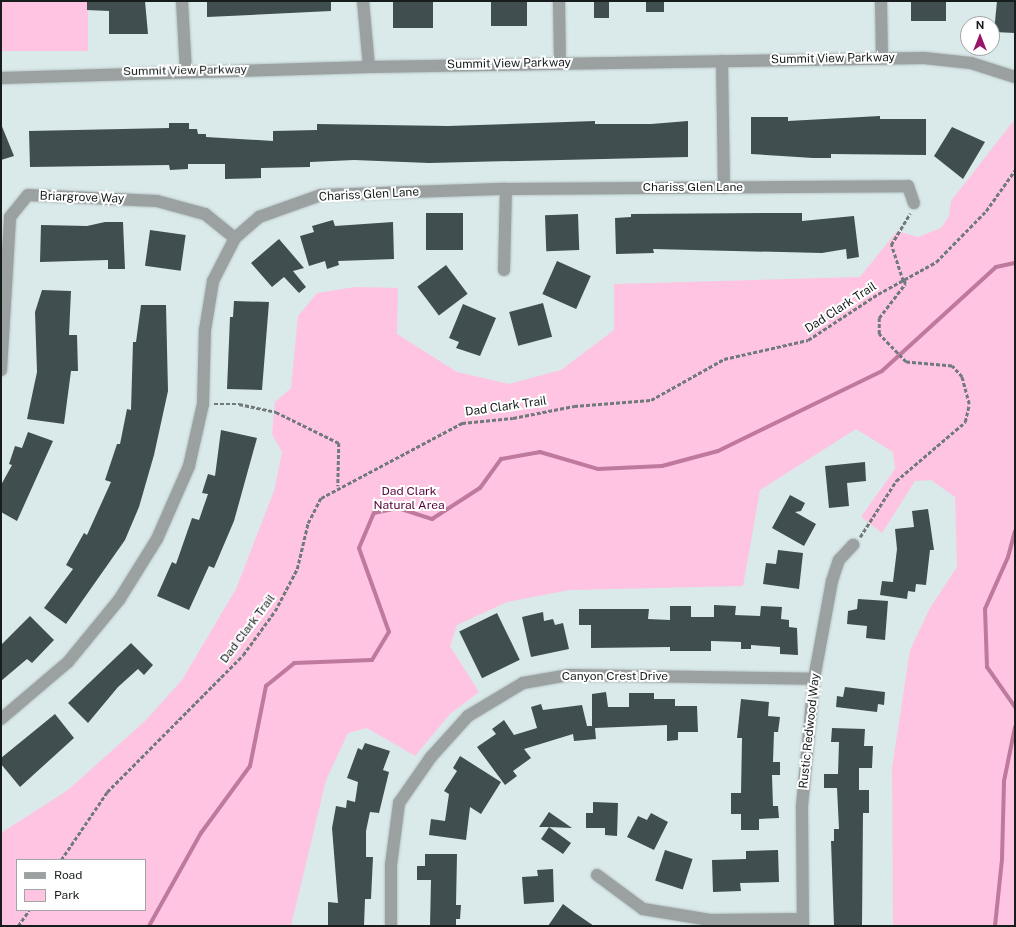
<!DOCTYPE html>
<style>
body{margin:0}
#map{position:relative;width:1016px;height:927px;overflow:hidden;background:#dae9ea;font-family:"Public Sans",sans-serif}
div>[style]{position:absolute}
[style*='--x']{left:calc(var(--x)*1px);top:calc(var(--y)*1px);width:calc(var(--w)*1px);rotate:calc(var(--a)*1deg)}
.green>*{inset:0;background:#ffc4e1;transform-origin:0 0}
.stream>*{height:4px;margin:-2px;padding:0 2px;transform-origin:2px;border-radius:2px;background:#be799c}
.building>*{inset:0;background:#414e4f;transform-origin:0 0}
.path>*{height:2.5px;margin-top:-1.25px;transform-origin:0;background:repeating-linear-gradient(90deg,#707a7b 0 4px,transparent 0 6px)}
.roads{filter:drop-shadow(0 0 1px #b7c4c5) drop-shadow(0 0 1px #b7c4c5)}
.minor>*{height:12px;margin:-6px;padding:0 6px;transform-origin:6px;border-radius:6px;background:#9ba1a1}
span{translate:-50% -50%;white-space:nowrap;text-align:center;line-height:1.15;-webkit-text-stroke:4px #fff;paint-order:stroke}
.street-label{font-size:12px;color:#171d1d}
.park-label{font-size:12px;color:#58023a}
.frame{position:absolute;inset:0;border:2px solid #171d1d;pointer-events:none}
.legend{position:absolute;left:16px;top:859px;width:130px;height:52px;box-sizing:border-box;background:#fff;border:1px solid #a2a5a5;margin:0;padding:5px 7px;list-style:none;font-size:12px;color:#171d1d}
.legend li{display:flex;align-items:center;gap:8px;height:20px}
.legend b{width:20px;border:1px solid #a2a5a5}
.north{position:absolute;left:960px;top:16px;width:40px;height:40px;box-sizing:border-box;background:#fff;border:1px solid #a2a5a5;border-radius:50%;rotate:0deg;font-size:11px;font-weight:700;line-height:16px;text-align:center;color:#171d1d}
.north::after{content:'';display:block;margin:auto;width:14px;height:18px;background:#981469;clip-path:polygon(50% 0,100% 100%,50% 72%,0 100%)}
</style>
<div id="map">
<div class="green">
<i style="left:1px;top:1px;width:87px;height:50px"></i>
<i style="clip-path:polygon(evenodd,1015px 119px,1015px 926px,893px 926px,892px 768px,910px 650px,930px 608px,957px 567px,955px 497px,931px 480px,915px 481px,882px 533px,861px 517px,895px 469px,893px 452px,856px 429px,760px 490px,743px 586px,570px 590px,507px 602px,457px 625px,450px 646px,479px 692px,450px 714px,415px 756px,367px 728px,348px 733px,326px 780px,291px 926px,1px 926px,1px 833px,68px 790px,145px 721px,182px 680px,236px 589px,274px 491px,282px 452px,272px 434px,275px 402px,291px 388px,298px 316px,317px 293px,355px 287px,398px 288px,397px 334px,457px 372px,509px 384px,561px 370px,614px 330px,614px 284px,860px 277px,897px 231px,918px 237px,941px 228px,949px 216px,951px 201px,1015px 119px,17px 860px,145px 860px,145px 910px,17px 910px,17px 860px)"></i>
</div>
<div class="stream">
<i style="--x:1015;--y:531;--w:27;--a:105"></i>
<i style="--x:1008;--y:557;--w:57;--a:113.9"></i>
<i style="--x:985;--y:609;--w:58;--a:88"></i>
<i style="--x:987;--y:667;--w:49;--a:55"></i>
<i style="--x:149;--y:926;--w:107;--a:-60.8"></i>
<i style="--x:201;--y:833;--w:83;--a:-53.8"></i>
<i style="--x:250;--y:766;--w:82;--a:-78.7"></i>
<i style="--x:266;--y:686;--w:36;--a:-39"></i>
<i style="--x:294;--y:663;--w:78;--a:-2.2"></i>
<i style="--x:372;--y:660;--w:33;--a:-59"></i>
<i style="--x:389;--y:632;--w:89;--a:-109.7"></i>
<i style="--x:359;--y:548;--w:38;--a:-67"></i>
<i style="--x:374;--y:513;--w:25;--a:-12"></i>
<i style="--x:398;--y:508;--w:36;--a:18"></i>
<i style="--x:432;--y:519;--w:57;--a:-32.9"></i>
<i style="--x:480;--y:488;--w:36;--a:-54"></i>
<i style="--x:501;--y:459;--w:40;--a:-10"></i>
<i style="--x:540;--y:452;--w:60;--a:16.3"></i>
<i style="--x:598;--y:469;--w:64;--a:-2.7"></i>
<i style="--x:662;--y:466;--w:58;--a:-15"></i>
<i style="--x:718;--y:451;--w:182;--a:-26"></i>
<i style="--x:882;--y:371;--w:154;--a:-42.4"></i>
<i style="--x:996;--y:267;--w:19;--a:-12"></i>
<i style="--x:995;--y:926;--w:67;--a:-84"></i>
<i style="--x:1002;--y:859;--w:78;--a:-88.5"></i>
<i style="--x:1004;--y:781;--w:55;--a:-78.5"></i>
</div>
<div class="building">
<i style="clip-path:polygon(87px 1px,145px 1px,148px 34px,109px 34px,109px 11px,87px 10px)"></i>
<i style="clip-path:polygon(207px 1px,331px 1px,331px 11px,207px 17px)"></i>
<i style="left:393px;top:1px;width:40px;height:27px"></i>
<i style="left:491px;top:1px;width:36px;height:25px"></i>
<i style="left:594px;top:1px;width:15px;height:17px"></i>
<i style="left:646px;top:1px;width:18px;height:11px"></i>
<i style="left:911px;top:1px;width:35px;height:20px"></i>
<i style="clip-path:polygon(997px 1px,1015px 1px,1015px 33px,994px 32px)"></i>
<i style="clip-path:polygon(880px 116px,880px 119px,926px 119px,926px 155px,831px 154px,831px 158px,813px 158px,751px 154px,751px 117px,788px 117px,788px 121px)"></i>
<i style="clip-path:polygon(595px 121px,595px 124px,651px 124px,688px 121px,688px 157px,429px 163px,354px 160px,310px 162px,310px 167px,261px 168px,261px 178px,225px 179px,225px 164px,188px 164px,188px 169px,170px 170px,169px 165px,30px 167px,29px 131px,169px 128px,169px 123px,189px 123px,189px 129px,197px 129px,198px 134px,206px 134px,206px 137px,273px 141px,273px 131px,317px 130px,317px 124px,448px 126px)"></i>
<i style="clip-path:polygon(1px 124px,14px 156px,1px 160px)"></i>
<i style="clip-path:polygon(952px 127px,985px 142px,963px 179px,934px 156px)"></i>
<i style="left:463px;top:213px;width:37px;height:37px;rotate:90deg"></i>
<i style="clip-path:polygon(780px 213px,802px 213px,802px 221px,854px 216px,859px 257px,847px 259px,846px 249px,822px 253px,653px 249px,654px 253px,616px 254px,615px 218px,631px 217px,631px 214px)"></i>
<i style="left:578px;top:214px;width:36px;height:33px;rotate:88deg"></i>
<i style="clip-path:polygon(333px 220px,335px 226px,393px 222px,394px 259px,338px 261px,339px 265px,327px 269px,325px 261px,309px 266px,300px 236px,314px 232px,312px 226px)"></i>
<i style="clip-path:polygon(105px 222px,123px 222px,125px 269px,108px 269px,108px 260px,40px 262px,41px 225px,87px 226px)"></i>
<i style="left:150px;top:230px;width:36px;height:36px;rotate:8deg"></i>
<i style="clip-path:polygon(279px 239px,304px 268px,293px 271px,306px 287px,299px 293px,284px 277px,272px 287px,251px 263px)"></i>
<i style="left:557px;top:261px;width:37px;height:36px;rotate:24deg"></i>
<i style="left:446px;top:265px;width:36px;height:36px;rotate:53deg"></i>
<i style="clip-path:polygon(42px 290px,71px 291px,69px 335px,77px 335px,78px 371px,71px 371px,64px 424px,27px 419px,37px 372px,35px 312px)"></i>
<i style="clip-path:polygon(234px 301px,269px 302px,262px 390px,227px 389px,230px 317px,233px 317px)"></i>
<i style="left:543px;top:303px;width:35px;height:35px;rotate:75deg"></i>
<i style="clip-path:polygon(463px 304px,496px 318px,480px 356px,456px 348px,459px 342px,449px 338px)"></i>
<i style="clip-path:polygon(141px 305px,166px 305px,168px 391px,154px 455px,139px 507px,125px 540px,66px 624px,44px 608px,73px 569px,66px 565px,84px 533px,87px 535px,111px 482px,105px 480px,117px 444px,120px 444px,127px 409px,131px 410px,133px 342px,136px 342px)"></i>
<i style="clip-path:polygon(221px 430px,257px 438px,234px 521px,214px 568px,209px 566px,189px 610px,157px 596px,172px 562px,176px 564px,192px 518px,199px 520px,208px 494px,202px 493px,208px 474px,215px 476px)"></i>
<i style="clip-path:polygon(28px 432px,53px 441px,17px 521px,1px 512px,1px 485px,12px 465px,9px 464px,15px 446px,22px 448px)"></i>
<i style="clip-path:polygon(865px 462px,866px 481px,847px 483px,849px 506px,829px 508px,825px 466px)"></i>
<i style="clip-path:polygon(790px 495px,805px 503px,801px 511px,795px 512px,816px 524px,804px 546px,772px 528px)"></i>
<i style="clip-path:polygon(928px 509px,934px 550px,930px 550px,926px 585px,916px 584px,915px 592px,908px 591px,907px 599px,880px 595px,882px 581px,893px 582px,897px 549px,895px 529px,914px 527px,912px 511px)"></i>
<i style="clip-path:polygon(778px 550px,803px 553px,799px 589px,763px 584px,766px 563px,776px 564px)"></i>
<i style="clip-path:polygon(858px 599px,888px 601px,885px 640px,866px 638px,867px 626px,847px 624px,848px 611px,857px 609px)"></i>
<i style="clip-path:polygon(714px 605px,736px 606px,735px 615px,760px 616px,761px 606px,782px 607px,781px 619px,789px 620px,789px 627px,797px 628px,798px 655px,780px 654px,780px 647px,751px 645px,751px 649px,741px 649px,741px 642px,711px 641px,711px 651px,670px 651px,670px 647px,591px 648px,591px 625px,579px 625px,579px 609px,649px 609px,648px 619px,670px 620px,670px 606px,691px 606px,691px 617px,714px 617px)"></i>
<i style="clip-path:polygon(543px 612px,544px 621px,553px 619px,555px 625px,563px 623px,569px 649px,531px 657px,522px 617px)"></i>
<i style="left:497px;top:613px;width:52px;height:42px;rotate:64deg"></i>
<i style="clip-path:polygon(30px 616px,54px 640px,32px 663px,27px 659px,1px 681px,1px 645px)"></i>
<i style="clip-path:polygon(131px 643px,153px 665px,144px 675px,138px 669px,118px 687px,88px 723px,68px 703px)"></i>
<i style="clip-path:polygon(845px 687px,885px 692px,884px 705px,878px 704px,877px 712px,836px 707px,837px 696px,843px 697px)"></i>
<i style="clip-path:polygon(606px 692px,608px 707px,629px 707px,629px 693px,654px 693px,654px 699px,675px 699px,675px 706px,697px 706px,698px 732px,678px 732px,678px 740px,667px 741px,667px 725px,595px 728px,596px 739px,574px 741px,573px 734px,524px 749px,531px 758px,513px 771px,517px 776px,505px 785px,477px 747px,496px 734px,492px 729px,504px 720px,514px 735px,537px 728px,531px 707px,541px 704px,543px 710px,582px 705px,587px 726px,592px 726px,592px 694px)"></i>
<i style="clip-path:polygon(741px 699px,769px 702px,768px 716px,780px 717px,778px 732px,774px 732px,773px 762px,780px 762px,780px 775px,772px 775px,773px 806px,778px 806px,779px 818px,759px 819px,759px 830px,741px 830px,741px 814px,731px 814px,731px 793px,741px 793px,742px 738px,737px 738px)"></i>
<i style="clip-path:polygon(55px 714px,74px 738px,20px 787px,1px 764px,1px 758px)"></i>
<i style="clip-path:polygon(832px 728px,865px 729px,864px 746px,873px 746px,872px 768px,859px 768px,859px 790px,869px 790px,869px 813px,863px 813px,862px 926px,834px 926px,831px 841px,834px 841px,834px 829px,839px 829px,837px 788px,824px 788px,824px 774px,838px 774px,839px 742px,831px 742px)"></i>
<i style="clip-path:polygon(365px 743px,390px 751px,383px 770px,389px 772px,379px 813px,370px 812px,366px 831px,366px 857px,373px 857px,371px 899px,365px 899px,364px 926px,328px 925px,328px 902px,338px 903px,332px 828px,336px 806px,346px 808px,347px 800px,355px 802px,358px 782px,347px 778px,358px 748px,362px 750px)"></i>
<i style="clip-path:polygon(460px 756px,501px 782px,481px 814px,470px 807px,466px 840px,429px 835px,431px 819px,445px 821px,449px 794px,444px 791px,457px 771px,453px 768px)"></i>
<i style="clip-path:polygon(593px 802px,618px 803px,617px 836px,605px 835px,605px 828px,586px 828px,586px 813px,593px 813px)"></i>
<i style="clip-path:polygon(549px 812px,572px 828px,549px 827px,571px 843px,563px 854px,541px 839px,549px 827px,539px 827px)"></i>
<i style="clip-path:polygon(651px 813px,668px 822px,654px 850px,627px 837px,638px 816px,647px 820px)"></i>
<i style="left:665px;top:850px;width:29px;height:32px;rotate:18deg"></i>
<i style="clip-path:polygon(778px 850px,779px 882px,740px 883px,741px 891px,713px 892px,712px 860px,746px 859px,746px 851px)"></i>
<i style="clip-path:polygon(425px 854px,457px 854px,456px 905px,461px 905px,460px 919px,456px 919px,456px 926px,430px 926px,431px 880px,417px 880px,417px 866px,425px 866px)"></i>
<i style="clip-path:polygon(553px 869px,554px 902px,524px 904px,522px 877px,538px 876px,537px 870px)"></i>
<i style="clip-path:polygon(563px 904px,575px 913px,594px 926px,548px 926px)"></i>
</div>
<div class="path">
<i style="--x:903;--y:281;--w:38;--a:-108"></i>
<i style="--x:891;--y:245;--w:37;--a:-59"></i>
<i style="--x:214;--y:404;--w:25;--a:0"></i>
<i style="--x:239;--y:404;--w:38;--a:12"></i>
<i style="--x:276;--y:412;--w:70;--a:26.2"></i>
<i style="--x:339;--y:443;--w:43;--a:91.3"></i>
<i style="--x:860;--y:537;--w:67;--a:-57.3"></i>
<i style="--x:896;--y:481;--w:91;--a:-40.5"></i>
<i style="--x:965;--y:422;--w:18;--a:-77"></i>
<i style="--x:969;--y:404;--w:28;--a:-105"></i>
<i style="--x:962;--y:377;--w:15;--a:-132"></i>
<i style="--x:952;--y:366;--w:46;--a:-175"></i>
<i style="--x:906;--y:362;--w:39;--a:-134"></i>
<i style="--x:879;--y:334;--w:16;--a:-90"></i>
<i style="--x:879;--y:318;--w:43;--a:-52.6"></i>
<i style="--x:905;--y:284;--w:4;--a:-104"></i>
<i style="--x:61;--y:860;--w:82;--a:-55.9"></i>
<i style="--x:107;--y:792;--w:193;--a:-45.2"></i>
<i style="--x:243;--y:655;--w:54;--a:-54"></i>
<i style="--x:275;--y:611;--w:47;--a:-62.4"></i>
<i style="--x:297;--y:569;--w:47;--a:-76.6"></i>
<i style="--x:308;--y:523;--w:28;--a:-63"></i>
<i style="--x:321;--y:498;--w:160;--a:-28"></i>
<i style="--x:462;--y:423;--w:51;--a:-5.6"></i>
<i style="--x:513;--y:418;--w:62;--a:-11.1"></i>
<i style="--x:574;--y:406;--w:77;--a:-4.5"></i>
<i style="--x:651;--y:400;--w:84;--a:-29.3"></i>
<i style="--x:724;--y:359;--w:86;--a:-12.7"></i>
<i style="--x:808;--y:340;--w:84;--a:-33.3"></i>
<i style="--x:878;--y:294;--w:66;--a:-28.9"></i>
<i style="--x:936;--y:262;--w:71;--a:-45.6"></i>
<i style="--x:986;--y:211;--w:50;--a:-54.7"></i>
<i style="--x:18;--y:926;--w:19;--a:-55"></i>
</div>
<div class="roads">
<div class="minor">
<i style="--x:182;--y:1;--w:71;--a:86.8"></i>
<i style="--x:363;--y:1;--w:66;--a:84.8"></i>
<i style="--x:559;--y:1;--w:62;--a:89.1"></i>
<i style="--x:881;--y:1;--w:57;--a:89"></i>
<i style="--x:722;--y:61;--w:127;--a:89.1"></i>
<i style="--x:1;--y:78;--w:368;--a:-1.7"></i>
<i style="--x:369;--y:67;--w:555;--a:-0.93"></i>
<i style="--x:924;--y:58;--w:47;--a:6.1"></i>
<i style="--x:971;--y:63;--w:46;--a:17.7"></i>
<i style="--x:504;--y:270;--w:81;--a:-88.6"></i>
<i style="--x:1;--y:370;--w:153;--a:-86.6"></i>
<i style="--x:10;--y:217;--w:28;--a:-51"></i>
<i style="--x:28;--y:195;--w:129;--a:2.7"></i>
<i style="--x:157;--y:201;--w:50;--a:15.2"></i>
<i style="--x:205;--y:214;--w:38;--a:39"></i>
<i style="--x:1;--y:719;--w:88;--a:-40.4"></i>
<i style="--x:68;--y:662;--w:80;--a:-50.6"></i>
<i style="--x:119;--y:600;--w:72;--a:-58.1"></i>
<i style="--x:157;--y:539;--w:80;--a:-66.3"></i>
<i style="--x:189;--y:466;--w:64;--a:-77.3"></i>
<i style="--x:203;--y:404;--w:74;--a:-88.5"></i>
<i style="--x:205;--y:330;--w:50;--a:-80.7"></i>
<i style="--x:213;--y:281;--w:48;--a:-62.9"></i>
<i style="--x:235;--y:238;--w:32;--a:-41"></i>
<i style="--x:259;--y:217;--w:66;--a:-19.5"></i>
<i style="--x:321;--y:195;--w:185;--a:-1.9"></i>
<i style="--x:506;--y:189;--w:402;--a:-0.4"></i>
<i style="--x:908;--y:186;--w:18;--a:71"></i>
<i style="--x:597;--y:875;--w:57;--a:36.5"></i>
<i style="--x:643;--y:909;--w:68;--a:9.3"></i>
<i style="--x:710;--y:920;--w:92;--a:-0.6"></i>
<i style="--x:391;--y:926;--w:61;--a:-90"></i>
<i style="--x:391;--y:865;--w:63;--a:-82.6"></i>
<i style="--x:399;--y:803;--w:56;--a:-55.2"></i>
<i style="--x:431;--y:757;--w:55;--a:-47.9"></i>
<i style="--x:468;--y:716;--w:64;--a:-31"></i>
<i style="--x:523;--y:683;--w:47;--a:-9.9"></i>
<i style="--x:569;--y:675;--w:245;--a:0.9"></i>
<i style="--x:803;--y:926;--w:120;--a:-90.5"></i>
<i style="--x:802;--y:806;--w:128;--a:-84.6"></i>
<i style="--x:814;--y:679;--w:100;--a:-79.6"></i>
<i style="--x:832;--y:581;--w:22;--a:-72"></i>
<i style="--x:839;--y:560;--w:21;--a:-47"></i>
</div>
</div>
<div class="street-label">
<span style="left:833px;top:59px;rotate:-1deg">Summit View Parkway</span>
<span style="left:509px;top:64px;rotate:-1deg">Summit View Parkway</span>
<span style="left:185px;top:71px;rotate:-1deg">Summit View Parkway</span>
<span style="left:693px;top:188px">Chariss Glen Lane</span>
<span style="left:369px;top:195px;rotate:-3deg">Chariss Glen Lane</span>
<span style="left:82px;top:198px;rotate:2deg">Briargrove Way</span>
<span style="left:841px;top:308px;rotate:-33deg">Dad Clark Trail</span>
<span style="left:506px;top:407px;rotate:-8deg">Dad Clark Trail</span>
<span style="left:248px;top:629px;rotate:-53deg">Dad Clark Trail</span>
<span style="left:615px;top:677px">Canyon Crest Drive</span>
<span style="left:810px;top:731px;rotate:-84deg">Rustic Redwood Way</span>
</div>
<div class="park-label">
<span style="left:409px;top:499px">Dad Clark<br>Natural Area</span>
</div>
<div class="frame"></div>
<ul class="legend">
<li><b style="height:5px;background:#9ba1a1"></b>Road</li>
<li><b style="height:11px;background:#ffc4e1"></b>Park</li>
</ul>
<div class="north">N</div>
</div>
